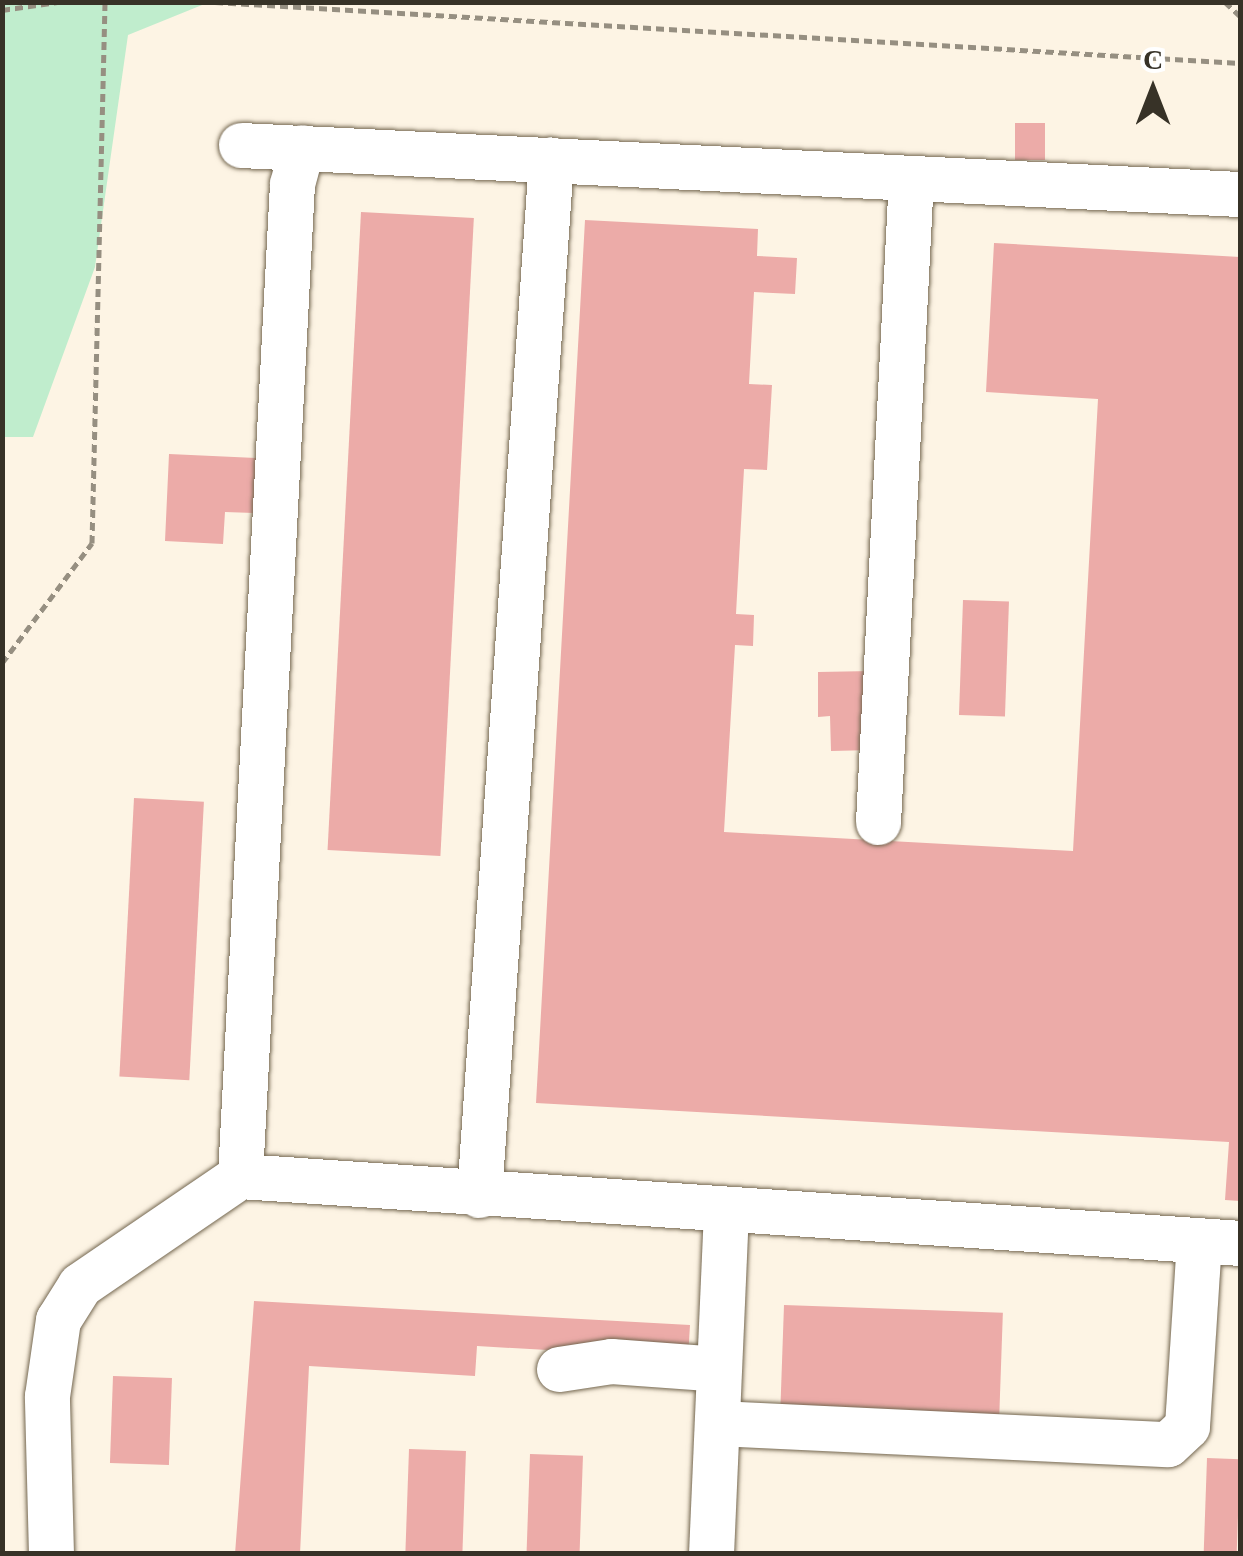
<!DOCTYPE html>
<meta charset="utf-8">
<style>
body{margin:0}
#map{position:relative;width:1243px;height:1556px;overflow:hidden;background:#fdf4e4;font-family:"Libre Baskerville",serif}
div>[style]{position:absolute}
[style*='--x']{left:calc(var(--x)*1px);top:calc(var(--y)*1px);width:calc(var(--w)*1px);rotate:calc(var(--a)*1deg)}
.green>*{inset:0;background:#c0edcd}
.building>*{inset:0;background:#ecaba8;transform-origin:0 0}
.path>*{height:5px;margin-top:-2.5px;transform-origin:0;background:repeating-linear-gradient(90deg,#968f81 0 8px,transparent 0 13px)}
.roads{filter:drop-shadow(0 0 2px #746750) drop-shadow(0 0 2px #746750)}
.minor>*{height:45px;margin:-22.5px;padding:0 22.5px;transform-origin:22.5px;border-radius:22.5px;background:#fff}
span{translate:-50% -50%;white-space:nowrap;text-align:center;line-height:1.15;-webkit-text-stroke:8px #fff;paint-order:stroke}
.frame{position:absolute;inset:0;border:5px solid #373227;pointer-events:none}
.north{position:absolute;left:1103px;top:40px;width:100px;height:100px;-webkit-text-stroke:8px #fff;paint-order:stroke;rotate:0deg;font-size:28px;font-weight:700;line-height:40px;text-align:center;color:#373227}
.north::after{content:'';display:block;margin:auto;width:35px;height:45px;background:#373227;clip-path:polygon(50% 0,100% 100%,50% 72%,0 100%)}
</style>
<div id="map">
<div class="green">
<i style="clip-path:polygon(2px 3px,207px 3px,128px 35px,95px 267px,33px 437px,3px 437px)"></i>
</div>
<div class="building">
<i style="left:1015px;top:123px;width:30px;height:37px"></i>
<i style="left:361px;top:212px;width:113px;height:639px;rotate:3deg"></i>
<i style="clip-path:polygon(585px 220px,758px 229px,757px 256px,797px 258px,795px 294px,754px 292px,749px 384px,772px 385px,767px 470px,744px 469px,736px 614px,754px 615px,753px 646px,735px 645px,724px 832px,1073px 851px,1098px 399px,986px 392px,994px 243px,1240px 257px,1240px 1201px,1225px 1200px,1229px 1142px,536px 1103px)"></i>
<i style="clip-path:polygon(169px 454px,256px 458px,254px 513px,225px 512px,223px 544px,165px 541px)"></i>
<i style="left:963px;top:600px;width:46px;height:115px;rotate:2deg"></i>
<i style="clip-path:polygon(872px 671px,873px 750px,831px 751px,830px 716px,818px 717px,818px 672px)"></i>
<i style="left:134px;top:798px;width:70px;height:279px;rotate:3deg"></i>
<i style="clip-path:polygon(254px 1301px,690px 1325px,688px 1358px,477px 1346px,475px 1376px,309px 1366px,300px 1554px,235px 1554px)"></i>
<i style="left:784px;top:1305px;width:219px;height:116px;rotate:2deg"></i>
<i style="left:113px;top:1376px;width:59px;height:87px;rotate:2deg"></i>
<i style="left:409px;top:1449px;width:57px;height:105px;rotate:2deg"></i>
<i style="left:530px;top:1454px;width:53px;height:100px;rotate:2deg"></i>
<i style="left:1207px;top:1458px;width:33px;height:96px;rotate:2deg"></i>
</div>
<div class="path">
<i style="--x:215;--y:2;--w:1027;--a:3.41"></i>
<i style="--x:1225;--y:2;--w:21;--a:43"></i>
<i style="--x:2;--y:10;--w:56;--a:-8.3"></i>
<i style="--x:2;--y:663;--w:150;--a:-53.1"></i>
<i style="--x:92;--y:543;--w:541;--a:-88.62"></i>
</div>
<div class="roads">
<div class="minor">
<i style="--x:241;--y:145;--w:1000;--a:2.81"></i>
<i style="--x:878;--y:822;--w:645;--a:-87.07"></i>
<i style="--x:240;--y:1176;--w:1002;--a:3.83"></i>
<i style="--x:479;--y:1195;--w:1038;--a:-86.02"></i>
<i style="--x:559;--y:1369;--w:53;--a:-8.7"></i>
<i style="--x:611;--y:1361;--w:108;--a:4.2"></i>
<i style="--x:717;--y:1423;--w:451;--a:2.7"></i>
<i style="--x:1168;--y:1444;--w:26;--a:-43"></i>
<i style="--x:1187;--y:1426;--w:186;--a:-86.3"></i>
<i style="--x:51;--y:1554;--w:158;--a:-91.5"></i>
<i style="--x:47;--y:1396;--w:77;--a:-81.8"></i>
<i style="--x:58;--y:1320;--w:41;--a:-57.8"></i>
<i style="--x:80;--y:1285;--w:194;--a:-34.3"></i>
<i style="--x:240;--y:1176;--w:993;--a:-87"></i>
<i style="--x:292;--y:184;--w:38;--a:-75"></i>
<i style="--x:711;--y:1554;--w:343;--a:-87.5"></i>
</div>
</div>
<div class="frame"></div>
<div class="north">С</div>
</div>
